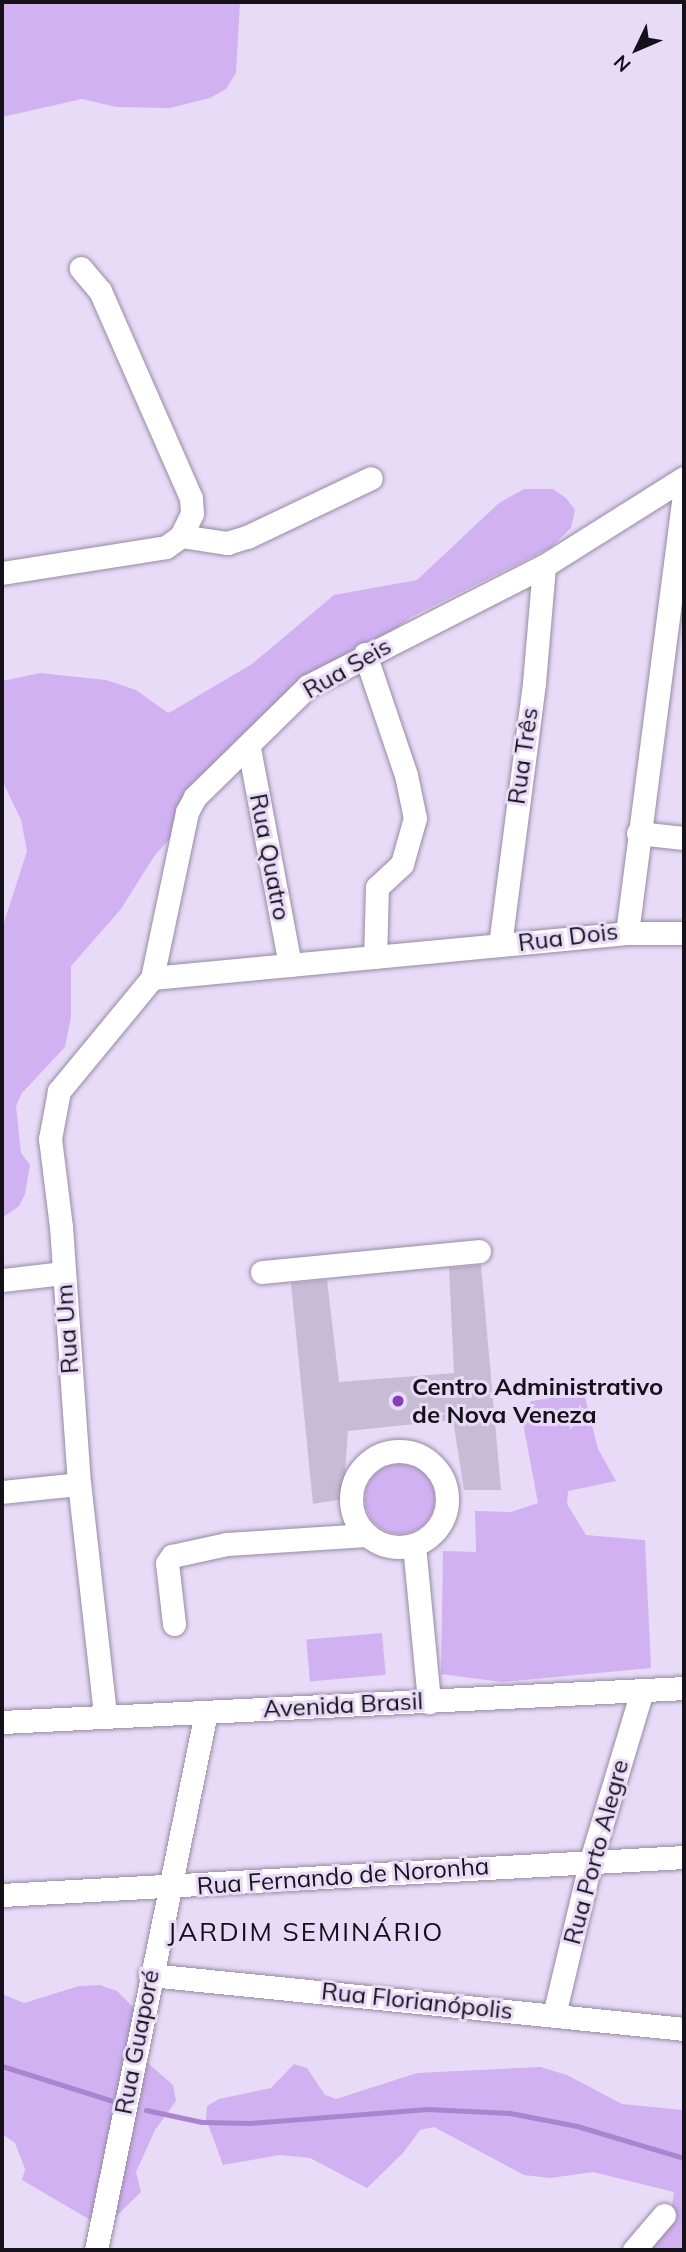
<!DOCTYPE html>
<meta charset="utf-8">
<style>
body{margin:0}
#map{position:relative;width:686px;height:2252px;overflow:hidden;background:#e8dbf7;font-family:Mulish,sans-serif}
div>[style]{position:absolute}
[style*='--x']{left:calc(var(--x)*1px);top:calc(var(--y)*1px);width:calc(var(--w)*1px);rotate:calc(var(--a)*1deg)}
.green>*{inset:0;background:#d1b1f2;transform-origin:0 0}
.round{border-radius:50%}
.stream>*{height:5px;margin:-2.5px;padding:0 2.5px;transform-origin:2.5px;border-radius:2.5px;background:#aa84d1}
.building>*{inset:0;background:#c7bbd5}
.roads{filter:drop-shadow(0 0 2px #968aa4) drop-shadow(0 0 2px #968aa4)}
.minor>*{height:23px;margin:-11.5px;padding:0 11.5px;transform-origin:11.5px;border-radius:11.5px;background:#fff}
.minor>.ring{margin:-11.5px;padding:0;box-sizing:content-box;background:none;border:23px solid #fff;border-radius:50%}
.dots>*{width:19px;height:19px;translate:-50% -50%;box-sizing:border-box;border:4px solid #e8dbf7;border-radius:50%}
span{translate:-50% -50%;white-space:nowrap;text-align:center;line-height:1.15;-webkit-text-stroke:6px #e8dbf7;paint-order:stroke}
.street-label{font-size:24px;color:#15111a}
.poi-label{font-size:24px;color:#15111a;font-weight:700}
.left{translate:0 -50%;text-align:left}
.neighbourhood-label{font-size:26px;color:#15111a;letter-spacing:2px}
.frame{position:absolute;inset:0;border:4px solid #15111a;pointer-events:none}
.north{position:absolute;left:602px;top:14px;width:70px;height:70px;-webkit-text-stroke:5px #e8dbf7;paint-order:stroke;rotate:226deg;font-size:19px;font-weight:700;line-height:28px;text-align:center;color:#15111a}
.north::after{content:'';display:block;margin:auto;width:24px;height:32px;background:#15111a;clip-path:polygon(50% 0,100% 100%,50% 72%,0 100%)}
</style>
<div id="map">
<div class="green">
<i style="clip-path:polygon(2px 2px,240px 2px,236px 73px,226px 89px,210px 98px,170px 108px,116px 107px,82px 99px,2px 117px)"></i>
<i style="clip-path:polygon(524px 489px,553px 489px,566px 498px,575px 510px,571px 528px,550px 548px,411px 617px,292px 707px,155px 855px,121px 909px,71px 966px,71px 1017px,65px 1047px,22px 1093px,16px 1106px,21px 1153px,30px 1165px,25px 1194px,19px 1206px,2px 1218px,2px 929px,27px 851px,21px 820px,2px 780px,2px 681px,40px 673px,106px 680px,136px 690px,168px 713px,174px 710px,252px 664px,334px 595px,417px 580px,499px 503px)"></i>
<i style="clip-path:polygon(584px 1393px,598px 1449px,616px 1481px,568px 1491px,567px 1504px,586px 1535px,645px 1540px,651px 1668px,502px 1682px,441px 1674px,443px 1551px,476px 1552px,475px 1511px,511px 1512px,538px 1503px,523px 1423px,531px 1401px)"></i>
<i class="round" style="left:365px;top:1464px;width:70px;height:70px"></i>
<i style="left:382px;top:1633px;width:42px;height:76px;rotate:85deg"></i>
<i style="clip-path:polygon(100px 1985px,117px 1991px,135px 2009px,141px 2057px,173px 2085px,176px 2101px,155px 2130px,136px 2172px,141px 2192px,104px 2228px,22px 2180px,25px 2169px,15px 2143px,2px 2134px,2px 1994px,24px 2003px,79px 1986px)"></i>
<i style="clip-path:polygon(294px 2064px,307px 2068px,325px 2095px,336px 2099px,417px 2073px,540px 2067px,567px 2075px,622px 2104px,684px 2110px,684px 2250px,646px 2250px,671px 2211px,674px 2192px,593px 2172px,550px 2178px,524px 2175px,434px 2127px,420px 2130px,403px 2153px,367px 2188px,310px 2158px,280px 2155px,223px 2165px,206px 2119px,207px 2106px,219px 2099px,271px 2088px)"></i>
</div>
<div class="stream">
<i style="--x:2;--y:2066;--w:120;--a:17.5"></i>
<i style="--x:146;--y:2110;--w:57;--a:12.1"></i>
<i style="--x:202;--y:2122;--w:48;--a:1.2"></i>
<i style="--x:250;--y:2123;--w:178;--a:-4.5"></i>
<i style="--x:427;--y:2109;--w:83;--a:2.8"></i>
<i style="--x:510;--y:2113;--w:68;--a:11"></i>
<i style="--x:577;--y:2126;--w:112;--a:16.7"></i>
</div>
<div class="building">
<i style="clip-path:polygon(481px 1265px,501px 1490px,464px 1490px,453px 1420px,348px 1431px,343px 1499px,313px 1504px,291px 1283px,327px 1280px,339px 1382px,454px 1373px,449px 1268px)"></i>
</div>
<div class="roads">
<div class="minor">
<i style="--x:181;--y:536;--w:47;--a:8.7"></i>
<i style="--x:227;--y:543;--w:21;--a:-17"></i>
<i style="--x:247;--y:537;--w:137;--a:-25.4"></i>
<i style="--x:2;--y:573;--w:166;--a:-9"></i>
<i style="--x:166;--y:547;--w:19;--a:-36"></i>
<i style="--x:181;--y:536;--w:25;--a:-64"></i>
<i style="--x:192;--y:513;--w:15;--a:-94"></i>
<i style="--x:191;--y:498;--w:226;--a:-113.7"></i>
<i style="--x:100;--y:291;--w:30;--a:-130"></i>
<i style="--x:365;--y:654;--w:128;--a:71.3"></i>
<i style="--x:406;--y:775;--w:44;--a:78.2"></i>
<i style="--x:415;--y:818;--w:48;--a:105.8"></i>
<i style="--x:402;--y:864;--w:34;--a:137"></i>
<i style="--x:377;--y:887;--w:70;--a:91.6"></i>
<i style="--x:249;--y:748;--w:221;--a:79.3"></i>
<i style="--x:638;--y:833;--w:46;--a:6.2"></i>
<i style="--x:627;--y:933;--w:444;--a:-82.6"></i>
<i style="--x:500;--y:945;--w:264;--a:-82.6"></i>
<i style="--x:534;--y:683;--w:117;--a:-85.1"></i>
<i style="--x:152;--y:978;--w:477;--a:-5.4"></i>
<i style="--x:627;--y:933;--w:57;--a:0"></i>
<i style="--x:262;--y:1272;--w:218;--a:-5.5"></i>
<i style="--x:2;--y:1280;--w:61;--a:-6.5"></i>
<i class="ring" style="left:351px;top:1451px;width:73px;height:73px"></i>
<i style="--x:2;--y:1492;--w:77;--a:-5.9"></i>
<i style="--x:414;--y:1545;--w:158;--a:84.5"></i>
<i style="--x:174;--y:1624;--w:61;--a:-96.5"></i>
<i style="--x:167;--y:1563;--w:9;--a:-54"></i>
<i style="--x:172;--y:1556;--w:56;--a:-12.3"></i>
<i style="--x:227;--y:1544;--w:140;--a:-3.7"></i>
<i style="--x:105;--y:1714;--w:231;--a:-96.4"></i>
<i style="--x:79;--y:1484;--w:258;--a:-94"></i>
<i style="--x:61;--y:1227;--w:89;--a:-97.1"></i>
<i style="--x:50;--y:1139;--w:49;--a:-79.4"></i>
<i style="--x:59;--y:1091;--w:146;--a:-50.5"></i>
<i style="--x:152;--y:978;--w:170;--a:-78.1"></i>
<i style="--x:187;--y:812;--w:17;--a:-62"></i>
<i style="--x:195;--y:797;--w:158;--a:-44.5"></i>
<i style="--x:308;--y:686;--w:265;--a:-27"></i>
<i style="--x:544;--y:566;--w:165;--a:-32.2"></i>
<i style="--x:2;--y:1722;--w:683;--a:-2.85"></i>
<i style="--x:2;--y:1895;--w:683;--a:-3.19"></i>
<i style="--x:150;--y:1975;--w:537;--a:5.77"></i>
<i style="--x:554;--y:2015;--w:159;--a:-76.6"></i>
<i style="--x:591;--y:1860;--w:177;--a:-73.2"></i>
<i style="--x:96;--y:2250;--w:549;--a:-78.44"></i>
<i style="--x:634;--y:2250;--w:46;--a:-49.4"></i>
</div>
</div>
<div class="dots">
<i style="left:398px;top:1401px;background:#8141b6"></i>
</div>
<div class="street-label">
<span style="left:347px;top:668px;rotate:-30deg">Rua Seis</span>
<span style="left:523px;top:756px;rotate:-82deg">Rua Três</span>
<span style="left:270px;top:857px;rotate:79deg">Rua Quatro</span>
<span style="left:568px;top:937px;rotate:-7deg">Rua Dois</span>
<span style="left:67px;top:1329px;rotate:-94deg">Rua Um</span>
<span style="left:343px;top:1705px;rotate:-3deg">Avenida Brasil</span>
<span style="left:596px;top:1852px;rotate:-75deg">Rua Porto Alegre</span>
<span style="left:343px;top:1876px;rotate:-4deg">Rua Fernando de Noronha</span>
<span style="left:417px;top:2001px;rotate:6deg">Rua Florianópolis</span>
<span style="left:137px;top:2042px;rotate:-79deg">Rua Guaporé</span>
</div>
<div class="poi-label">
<span class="left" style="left:412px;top:1401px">Centro Administrativo<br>de Nova Veneza</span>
</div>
<div class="neighbourhood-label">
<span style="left:306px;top:1932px">JARDIM SEMINÁRIO</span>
</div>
<div class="frame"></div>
<div class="north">N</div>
</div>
